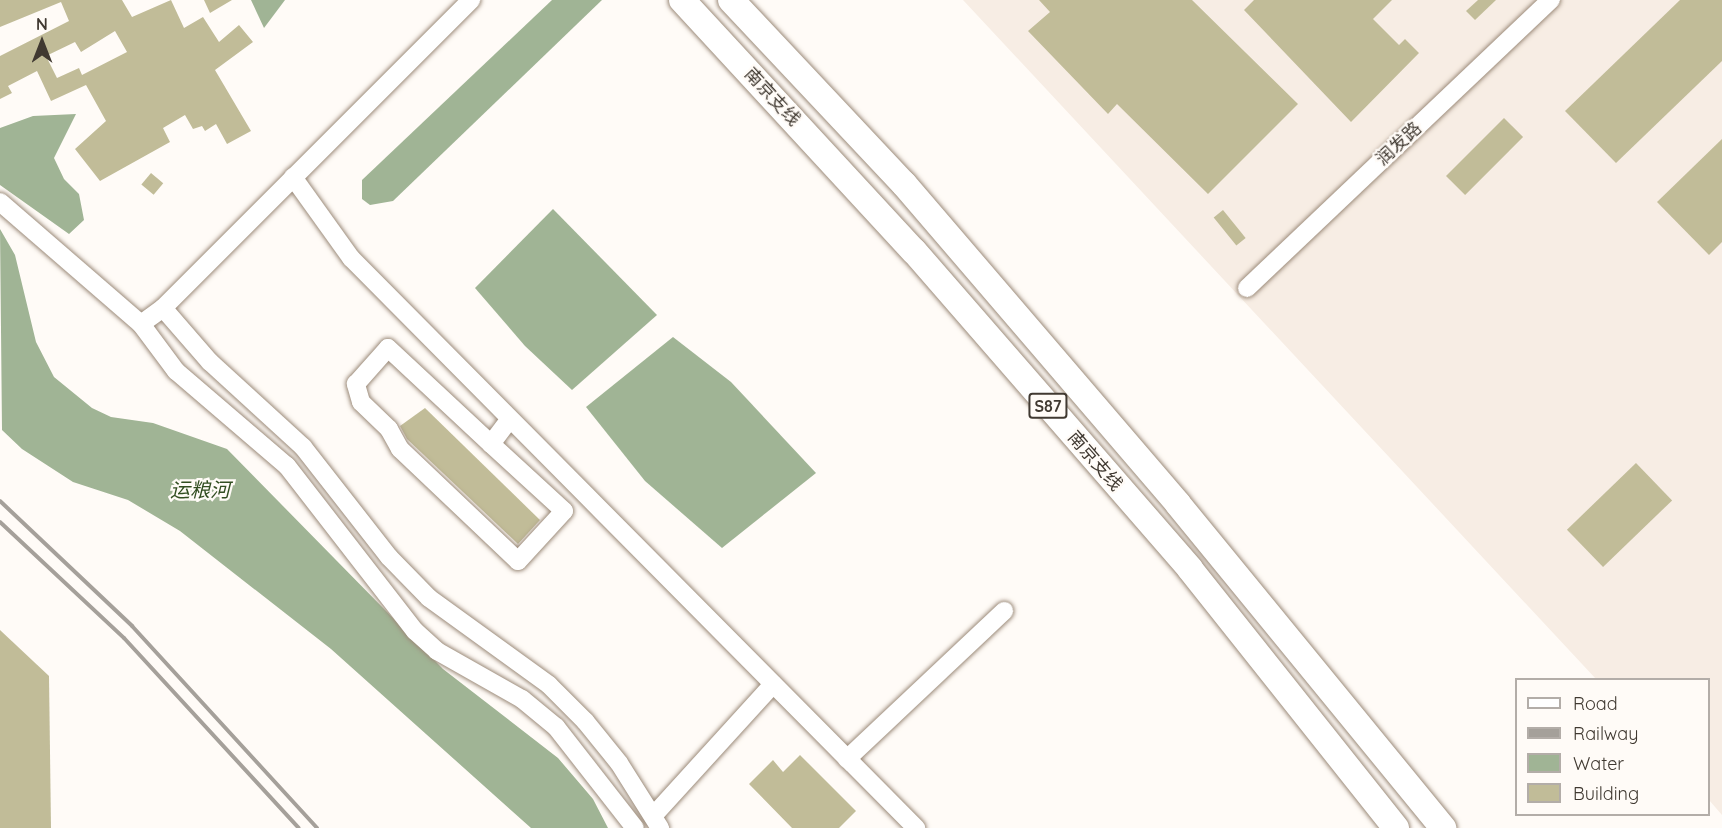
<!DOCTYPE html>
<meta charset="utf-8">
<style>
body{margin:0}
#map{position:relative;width:1722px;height:828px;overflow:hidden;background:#fffbf7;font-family:Quicksand,"Noto Sans SC",sans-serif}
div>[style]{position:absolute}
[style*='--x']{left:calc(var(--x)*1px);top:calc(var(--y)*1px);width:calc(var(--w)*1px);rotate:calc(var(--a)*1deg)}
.built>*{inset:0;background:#f7ede4}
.water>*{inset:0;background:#a0b495}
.building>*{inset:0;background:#c1bc98;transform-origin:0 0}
.roads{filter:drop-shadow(0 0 2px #9c8b7a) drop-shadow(0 0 2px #9c8b7a)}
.minor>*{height:18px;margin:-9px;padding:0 9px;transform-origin:9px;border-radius:9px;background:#fff}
.highway>*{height:26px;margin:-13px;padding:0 13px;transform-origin:13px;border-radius:13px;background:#fff}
.rail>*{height:4px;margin:-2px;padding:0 2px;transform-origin:2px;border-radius:2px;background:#a5a09a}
span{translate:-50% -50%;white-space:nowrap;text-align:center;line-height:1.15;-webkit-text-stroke:4.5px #fffbf7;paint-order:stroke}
.shield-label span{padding:2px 4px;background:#fffbf7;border:2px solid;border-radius:4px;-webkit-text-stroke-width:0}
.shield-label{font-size:16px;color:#403931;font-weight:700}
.street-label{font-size:18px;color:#403931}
.water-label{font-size:20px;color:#324e21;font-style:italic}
.legend{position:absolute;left:1515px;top:678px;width:195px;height:138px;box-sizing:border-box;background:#fffbf7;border:2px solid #b3ada8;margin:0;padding:8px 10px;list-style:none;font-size:18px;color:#403931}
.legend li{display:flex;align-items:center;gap:12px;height:30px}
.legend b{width:30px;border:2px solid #b3ada8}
.north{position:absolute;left:12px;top:12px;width:60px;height:60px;-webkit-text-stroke:4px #fffbf7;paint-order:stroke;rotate:0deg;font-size:16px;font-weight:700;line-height:24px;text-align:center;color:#403931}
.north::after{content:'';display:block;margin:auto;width:21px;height:27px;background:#403931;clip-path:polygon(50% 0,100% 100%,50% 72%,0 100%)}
</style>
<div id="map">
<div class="built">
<i style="clip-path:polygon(963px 0,1722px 0,1722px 815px,1709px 800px,1708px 680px,1596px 679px)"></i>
</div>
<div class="water">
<i style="clip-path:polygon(251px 0,285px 0,264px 28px)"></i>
<i style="clip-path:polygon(552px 0,602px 0,393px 201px,370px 205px,362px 199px,362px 180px)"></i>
<i style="clip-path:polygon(76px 114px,54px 158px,64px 179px,79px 194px,84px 220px,69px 234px,0 185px,0 128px,33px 116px)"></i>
<i style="clip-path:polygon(553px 209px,657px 315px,572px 390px,525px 346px,475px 288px)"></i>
<i style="clip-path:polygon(0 229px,15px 255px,36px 342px,54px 377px,92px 408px,111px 417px,153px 423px,227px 449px,443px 669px,558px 758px,593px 799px,608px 828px,531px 828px,331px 649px,180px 531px,128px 500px,73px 482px,22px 449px,2px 430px)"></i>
<i style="clip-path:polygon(673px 337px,731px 382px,816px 473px,722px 548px,645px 481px,586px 407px)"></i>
</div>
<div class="building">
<i style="clip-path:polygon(evenodd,0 0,122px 0,132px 17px,171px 0,184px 28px,203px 17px,219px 42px,239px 25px,253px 42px,215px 70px,251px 131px,227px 144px,216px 124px,205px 131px,202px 126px,193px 129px,185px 115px,163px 128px,170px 142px,100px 181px,75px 149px,106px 121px,86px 85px,51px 101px,37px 71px,8px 86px,12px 93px,0 99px,0 56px,69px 21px,61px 2px,0 27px,0 0,115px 31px,127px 52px,82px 75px,79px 68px,57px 78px,46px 56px,75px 42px,81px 52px,115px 31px)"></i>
<i style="clip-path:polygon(204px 0,232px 0,210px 13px)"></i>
<i style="clip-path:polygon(1039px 0,1192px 0,1298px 104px,1208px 194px,1117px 104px,1108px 114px,1028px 31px,1050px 12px)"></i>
<i style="clip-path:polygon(1254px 0,1392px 0,1373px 19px,1399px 45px,1405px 39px,1419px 53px,1351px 122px,1244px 10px)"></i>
<i style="clip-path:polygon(1478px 0,1496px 0,1475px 20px,1466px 11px)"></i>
<i style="clip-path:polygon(1680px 0,1722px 0,1722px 61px,1616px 163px,1565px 111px)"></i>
<i style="left:1504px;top:118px;width:27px;height:82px;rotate:45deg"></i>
<i style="clip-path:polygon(1722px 139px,1722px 242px,1709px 255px,1657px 202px)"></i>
<i style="left:151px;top:173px;width:16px;height:15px;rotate:40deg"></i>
<i style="left:1223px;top:210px;width:36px;height:12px;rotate:51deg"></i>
<i style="clip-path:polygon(425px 408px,540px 520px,518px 544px,407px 439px,400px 426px)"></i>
<i style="left:1636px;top:463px;width:52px;height:96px;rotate:46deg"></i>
<i style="clip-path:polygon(0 630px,49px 676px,51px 828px,0 828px)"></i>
<i style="clip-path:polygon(800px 755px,856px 811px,839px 828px,792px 828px,749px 784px,773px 760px,783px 772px)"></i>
</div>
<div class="roads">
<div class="minor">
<i style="--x:293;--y:177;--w:100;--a:54.4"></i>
<i style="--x:351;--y:258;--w:803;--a:45.25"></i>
<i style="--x:0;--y:202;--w:186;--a:40.9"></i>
<i style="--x:141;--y:324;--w:59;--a:53.3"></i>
<i style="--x:176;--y:371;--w:146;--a:40.6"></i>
<i style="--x:287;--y:466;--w:209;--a:52.2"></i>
<i style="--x:415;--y:631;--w:30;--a:42"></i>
<i style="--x:437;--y:651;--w:98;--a:29.5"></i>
<i style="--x:522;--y:699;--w:44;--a:39.5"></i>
<i style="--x:556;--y:727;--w:128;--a:52"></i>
<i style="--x:1247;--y:288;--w:419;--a:-43.5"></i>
<i style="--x:163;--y:308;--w:72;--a:49"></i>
<i style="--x:210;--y:362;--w:126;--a:42.4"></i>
<i style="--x:303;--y:447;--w:140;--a:52"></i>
<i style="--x:389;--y:557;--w:57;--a:45.7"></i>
<i style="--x:429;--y:598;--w:148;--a:35.9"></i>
<i style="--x:549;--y:685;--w:51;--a:45"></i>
<i style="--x:585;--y:721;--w:54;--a:51"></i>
<i style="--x:619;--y:763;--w:77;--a:57.8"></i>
<i style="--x:141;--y:324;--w:27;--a:-36"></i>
<i style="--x:163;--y:308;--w:436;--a:-45"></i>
<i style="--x:491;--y:444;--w:99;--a:42.5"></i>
<i style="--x:564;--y:511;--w:68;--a:132.6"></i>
<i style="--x:518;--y:561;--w:163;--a:-136.5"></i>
<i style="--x:400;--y:449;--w:23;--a:-119"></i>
<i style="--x:389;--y:429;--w:39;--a:-136"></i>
<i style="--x:361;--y:402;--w:19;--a:-106"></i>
<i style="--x:356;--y:384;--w:48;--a:-48.4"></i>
<i style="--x:388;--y:348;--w:141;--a:43"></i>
<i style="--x:491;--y:444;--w:31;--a:-53"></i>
<i style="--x:847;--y:759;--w:216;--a:-43.3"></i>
<i style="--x:654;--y:815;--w:177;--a:-47.7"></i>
</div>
<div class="highway">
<i style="--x:682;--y:0;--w:342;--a:47.3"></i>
<i style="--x:914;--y:251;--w:421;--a:49"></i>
<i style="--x:1190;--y:569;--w:331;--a:51.5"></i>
<i style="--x:731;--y:0;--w:253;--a:46.8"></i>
<i style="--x:904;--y:184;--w:421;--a:49.4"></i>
<i style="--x:1178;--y:504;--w:419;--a:50.7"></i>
</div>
</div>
<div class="rail">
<i style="--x:0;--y:501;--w:182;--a:43.4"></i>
<i style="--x:132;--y:626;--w:274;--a:47.5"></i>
<i style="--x:0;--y:522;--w:170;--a:43.1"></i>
<i style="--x:124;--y:638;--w:258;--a:47.4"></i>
</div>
<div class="shield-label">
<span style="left:1048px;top:406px">S87</span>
</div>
<div class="street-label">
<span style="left:772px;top:97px;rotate:47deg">南京支线</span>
<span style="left:1399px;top:144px;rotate:-43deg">润发路</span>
<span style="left:1095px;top:461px;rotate:49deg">南京支线</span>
</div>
<div class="water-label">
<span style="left:200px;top:489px">运粮河</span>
</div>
<ul class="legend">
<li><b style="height:8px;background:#fff"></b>Road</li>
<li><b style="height:8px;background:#a5a09a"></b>Railway</li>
<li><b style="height:16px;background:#a0b495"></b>Water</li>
<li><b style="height:16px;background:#c1bc98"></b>Building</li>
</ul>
<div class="north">N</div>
</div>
